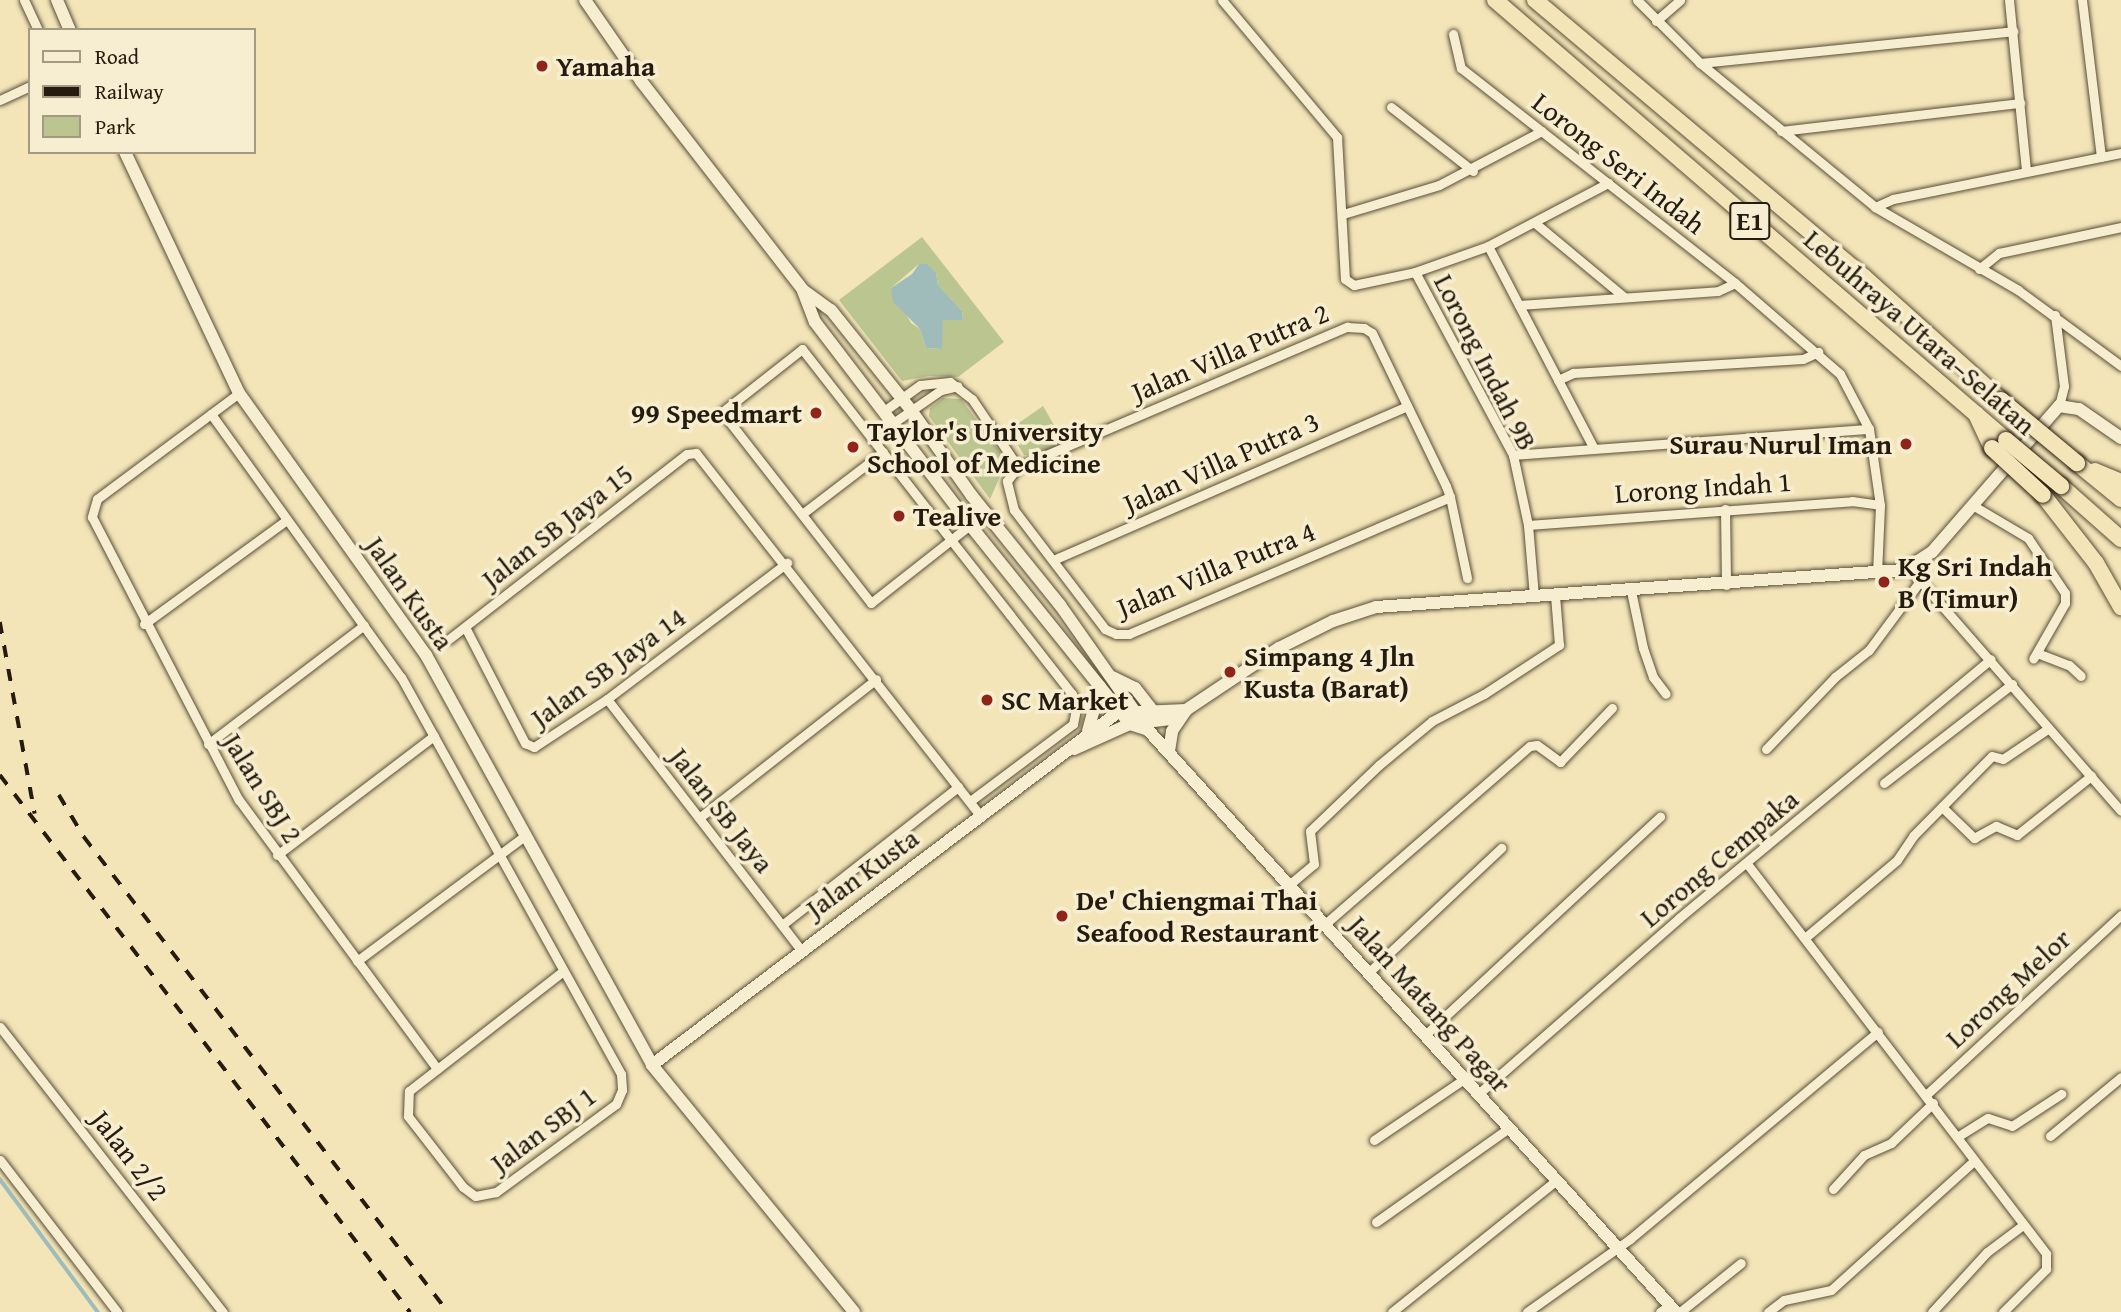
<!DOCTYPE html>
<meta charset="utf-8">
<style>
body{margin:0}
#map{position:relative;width:2121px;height:1312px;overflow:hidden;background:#f3e5b8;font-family:"Gentium Book Plus",serif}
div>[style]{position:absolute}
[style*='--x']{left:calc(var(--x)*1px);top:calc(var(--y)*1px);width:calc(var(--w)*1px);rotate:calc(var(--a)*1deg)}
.green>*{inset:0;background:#bbc58f}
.water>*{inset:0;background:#a0bcba}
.stream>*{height:3.5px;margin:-1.75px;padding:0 1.75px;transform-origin:1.75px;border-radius:1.75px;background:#a0bcba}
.roads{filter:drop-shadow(0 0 2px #584e38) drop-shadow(0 0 2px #584e38)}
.street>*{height:9px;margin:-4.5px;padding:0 4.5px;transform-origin:4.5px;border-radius:4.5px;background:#f7eed1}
.secondary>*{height:12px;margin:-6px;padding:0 6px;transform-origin:6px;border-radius:6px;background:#f7eed1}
.highway>*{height:16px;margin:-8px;padding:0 8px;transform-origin:8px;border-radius:8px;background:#f3e5b8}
.rail>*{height:3.5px;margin-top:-1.75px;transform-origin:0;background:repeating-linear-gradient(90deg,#251b0e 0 12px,transparent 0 24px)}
.bridges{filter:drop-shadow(0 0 2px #251b0e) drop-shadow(0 0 2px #251b0e)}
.highway-bridge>*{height:16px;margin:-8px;padding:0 8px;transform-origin:8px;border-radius:8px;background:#f3e5b8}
.dots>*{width:19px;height:19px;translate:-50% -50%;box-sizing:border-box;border:4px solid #f7eed1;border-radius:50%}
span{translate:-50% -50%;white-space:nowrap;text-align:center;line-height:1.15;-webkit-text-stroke:7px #f7eed1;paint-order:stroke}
.shield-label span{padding:2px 5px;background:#f7eed1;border:2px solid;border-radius:5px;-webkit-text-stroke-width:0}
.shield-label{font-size:26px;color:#251b0e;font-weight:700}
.poi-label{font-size:28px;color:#251b0e;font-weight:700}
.left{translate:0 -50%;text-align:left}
.right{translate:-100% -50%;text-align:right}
.street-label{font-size:28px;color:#251b0e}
.legend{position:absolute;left:28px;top:28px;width:228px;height:126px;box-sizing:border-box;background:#f7eed1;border:2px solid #a39a83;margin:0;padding:9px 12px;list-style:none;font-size:21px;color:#251b0e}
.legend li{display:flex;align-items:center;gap:14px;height:35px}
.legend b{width:35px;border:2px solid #a39a83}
</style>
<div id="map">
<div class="green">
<i style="clip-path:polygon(evenodd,922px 237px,1004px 342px,958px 377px,929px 376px,902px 381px,839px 300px,922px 237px,919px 264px,936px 273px,938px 285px,962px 311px,963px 320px,943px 319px,941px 349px,926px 348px,920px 329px,911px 323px,891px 288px,919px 264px)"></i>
<i style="clip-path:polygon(943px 398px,961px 399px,1000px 452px,1002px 472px,990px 499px,929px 416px,930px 408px)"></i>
<i style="clip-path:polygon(1043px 406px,1065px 444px,1037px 456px,1024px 455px,1009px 430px)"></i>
</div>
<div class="water">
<i style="clip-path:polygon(919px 264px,927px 264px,936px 273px,938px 285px,962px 311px,963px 320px,943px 320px,942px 349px,926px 348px,920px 329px,893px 302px,891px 288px,912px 274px)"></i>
</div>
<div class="stream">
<i style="--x:0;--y:1179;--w:165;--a:53.6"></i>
</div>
<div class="roads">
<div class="street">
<i style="--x:24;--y:0;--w:33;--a:65"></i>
<i style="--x:1222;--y:0;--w:179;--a:50"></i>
<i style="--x:1337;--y:137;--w:142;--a:86.8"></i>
<i style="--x:1345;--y:279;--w:11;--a:34"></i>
<i style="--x:1354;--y:285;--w:62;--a:-12"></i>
<i style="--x:1415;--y:272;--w:77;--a:-19.6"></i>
<i style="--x:1488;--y:246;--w:136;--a:-27.7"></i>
<i style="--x:1637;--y:0;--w:89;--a:45"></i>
<i style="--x:1700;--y:63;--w:227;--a:39.4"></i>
<i style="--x:1875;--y:207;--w:165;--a:30.1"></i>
<i style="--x:2018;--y:290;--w:128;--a:36.4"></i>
<i style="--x:2009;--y:0;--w:172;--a:84.3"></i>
<i style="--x:2082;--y:0;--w:158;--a:83.1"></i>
<i style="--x:1656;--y:21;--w:32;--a:-41"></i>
<i style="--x:1453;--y:34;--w:35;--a:77"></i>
<i style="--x:1461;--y:68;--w:348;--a:38.1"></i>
<i style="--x:1735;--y:283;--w:139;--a:40.9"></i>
<i style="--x:1840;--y:374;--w:62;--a:62.2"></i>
<i style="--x:1869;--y:429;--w:77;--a:81.8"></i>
<i style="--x:1880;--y:505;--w:68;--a:92.5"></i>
<i style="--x:1700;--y:63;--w:315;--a:-5.8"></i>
<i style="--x:0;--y:100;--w:33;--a:-25"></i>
<i style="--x:1391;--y:107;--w:104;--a:38"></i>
<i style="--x:1781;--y:131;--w:241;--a:-6.7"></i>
<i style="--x:1875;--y:207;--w:20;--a:-24"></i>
<i style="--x:1893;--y:199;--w:233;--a:-11.4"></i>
<i style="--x:1343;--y:214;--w:100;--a:-16.8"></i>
<i style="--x:1439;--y:185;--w:116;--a:-27.7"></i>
<i style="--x:1535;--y:223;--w:116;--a:39.7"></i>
<i style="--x:1488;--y:246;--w:227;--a:62.4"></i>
<i style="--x:1979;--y:269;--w:26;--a:-39"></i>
<i style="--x:1999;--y:253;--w:125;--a:-12"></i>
<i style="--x:1415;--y:272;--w:208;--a:61.8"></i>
<i style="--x:1513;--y:455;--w:72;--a:77.9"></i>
<i style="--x:1528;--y:525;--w:72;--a:85.2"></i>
<i style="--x:1519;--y:305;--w:199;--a:-4"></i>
<i style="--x:1718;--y:291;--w:19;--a:-25"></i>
<i style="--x:2055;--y:315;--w:72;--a:82.8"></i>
<i style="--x:2064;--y:386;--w:21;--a:104"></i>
<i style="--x:1558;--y:380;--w:17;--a:-25"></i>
<i style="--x:1573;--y:373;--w:230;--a:-3.5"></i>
<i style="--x:1803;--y:359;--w:17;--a:-25"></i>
<i style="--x:239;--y:393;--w:177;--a:143.3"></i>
<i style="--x:97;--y:499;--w:19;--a:106"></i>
<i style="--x:92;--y:517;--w:319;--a:62.6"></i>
<i style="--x:239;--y:800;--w:334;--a:53.6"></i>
<i style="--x:884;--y:411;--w:44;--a:-35.8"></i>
<i style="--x:920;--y:385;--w:30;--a:-6"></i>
<i style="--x:950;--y:382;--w:28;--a:38"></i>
<i style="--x:972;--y:399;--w:82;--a:55.9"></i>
<i style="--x:211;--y:414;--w:324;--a:54.2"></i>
<i style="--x:401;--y:677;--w:454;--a:61"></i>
<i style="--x:621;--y:1074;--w:16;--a:86"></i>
<i style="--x:622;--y:1090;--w:15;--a:113"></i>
<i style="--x:616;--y:1104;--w:149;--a:143.7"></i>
<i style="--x:496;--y:1192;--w:21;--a:169"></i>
<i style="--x:475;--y:1196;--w:15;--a:-143"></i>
<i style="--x:463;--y:1187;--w:90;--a:-127.8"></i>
<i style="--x:408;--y:1116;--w:25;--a:-88"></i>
<i style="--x:409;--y:1091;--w:194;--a:-37.9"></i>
<i style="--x:893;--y:423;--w:58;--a:-34.5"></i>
<i style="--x:941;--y:390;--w:17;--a:-13"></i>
<i style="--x:1513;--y:455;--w:357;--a:-4.2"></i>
<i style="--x:1450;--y:497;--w:349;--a:156.9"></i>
<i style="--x:1129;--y:634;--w:13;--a:180"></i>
<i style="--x:1116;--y:634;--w:12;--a:-156"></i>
<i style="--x:1105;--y:629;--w:150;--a:-127.4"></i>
<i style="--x:1014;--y:510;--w:30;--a:-104"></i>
<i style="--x:1007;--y:481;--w:18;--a:-52"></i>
<i style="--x:1018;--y:467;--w:358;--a:-23.1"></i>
<i style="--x:1347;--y:327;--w:17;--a:3"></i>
<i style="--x:1364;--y:328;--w:9;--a:32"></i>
<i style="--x:1372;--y:333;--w:170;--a:64.2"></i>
<i style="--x:1446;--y:486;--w:12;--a:70"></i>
<i style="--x:1450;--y:497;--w:83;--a:78.1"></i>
<i style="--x:1974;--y:506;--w:63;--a:30.7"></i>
<i style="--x:2028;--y:538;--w:66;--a:56.1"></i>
<i style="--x:2065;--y:593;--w:10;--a:90"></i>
<i style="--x:2065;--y:603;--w:64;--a:119.7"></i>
<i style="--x:1725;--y:509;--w:76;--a:89.2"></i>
<i style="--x:802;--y:514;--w:102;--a:-37.4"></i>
<i style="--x:970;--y:525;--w:24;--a:142"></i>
<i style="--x:951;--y:540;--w:102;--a:141.8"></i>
<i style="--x:871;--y:603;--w:242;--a:-128"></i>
<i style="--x:722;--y:412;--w:102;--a:-38.2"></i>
<i style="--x:802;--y:349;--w:242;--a:52"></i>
<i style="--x:951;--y:540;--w:95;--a:51.8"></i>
<i style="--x:1010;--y:615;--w:100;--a:51.9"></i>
<i style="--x:1072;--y:694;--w:16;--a:75"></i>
<i style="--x:1076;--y:709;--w:15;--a:101"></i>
<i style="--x:1073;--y:724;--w:129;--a:143.2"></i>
<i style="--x:1528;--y:525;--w:325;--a:-4.2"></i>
<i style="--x:1852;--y:501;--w:28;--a:8"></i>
<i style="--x:1053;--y:560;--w:386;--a:-23.5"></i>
<i style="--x:1909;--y:568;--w:322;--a:48.9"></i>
<i style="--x:1631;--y:591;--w:58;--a:78.1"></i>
<i style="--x:1643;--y:648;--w:31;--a:71"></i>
<i style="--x:1653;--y:677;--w:21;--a:53"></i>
<i style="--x:144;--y:624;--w:175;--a:-36.1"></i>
<i style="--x:465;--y:627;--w:131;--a:62.7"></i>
<i style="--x:525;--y:743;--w:10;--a:24"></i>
<i style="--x:534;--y:747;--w:87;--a:-33.3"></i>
<i style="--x:607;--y:699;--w:226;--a:-37.1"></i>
<i style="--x:449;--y:639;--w:301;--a:-37.9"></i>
<i style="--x:687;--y:454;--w:9;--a:-6"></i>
<i style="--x:696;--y:453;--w:462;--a:51.9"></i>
<i style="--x:2037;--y:653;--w:34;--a:21"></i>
<i style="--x:2069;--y:665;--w:16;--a:43"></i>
<i style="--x:607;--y:699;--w:316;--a:52.3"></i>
<i style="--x:208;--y:744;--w:196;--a:-37.3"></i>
<i style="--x:1766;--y:749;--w:100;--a:-46.2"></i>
<i style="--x:1835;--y:677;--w:43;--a:-38.5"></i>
<i style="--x:1869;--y:650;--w:86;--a:-53.5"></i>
<i style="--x:1884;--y:783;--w:162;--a:-37.7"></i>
<i style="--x:1942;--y:807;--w:45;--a:44.1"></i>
<i style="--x:1974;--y:838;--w:25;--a:-29"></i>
<i style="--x:1996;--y:826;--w:23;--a:23"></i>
<i style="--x:2017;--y:835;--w:95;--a:-38.6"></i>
<i style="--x:699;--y:818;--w:225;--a:-38.1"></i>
<i style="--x:277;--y:855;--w:197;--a:-37.2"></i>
<i style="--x:1748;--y:865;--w:490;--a:52.5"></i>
<i style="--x:2046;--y:1254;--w:15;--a:90"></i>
<i style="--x:2046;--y:1269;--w:61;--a:135"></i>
<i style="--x:1290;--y:884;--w:31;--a:-40"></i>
<i style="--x:1314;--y:864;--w:33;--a:-97"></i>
<i style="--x:1310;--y:831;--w:95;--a:-43.7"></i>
<i style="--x:1379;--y:765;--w:69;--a:-39.7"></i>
<i style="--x:1432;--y:721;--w:59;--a:-27.4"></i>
<i style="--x:1484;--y:694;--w:90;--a:-33.2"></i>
<i style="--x:1559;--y:645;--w:50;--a:-94.6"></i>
<i style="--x:1325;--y:924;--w:271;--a:-41"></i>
<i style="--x:1530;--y:746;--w:7;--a:-8"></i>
<i style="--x:1537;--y:745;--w:29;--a:36"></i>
<i style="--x:1560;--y:762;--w:75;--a:-46.1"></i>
<i style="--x:782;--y:925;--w:224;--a:-38.1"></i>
<i style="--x:1806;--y:937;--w:119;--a:-40.2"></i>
<i style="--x:1897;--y:860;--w:29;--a:-56"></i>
<i style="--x:1913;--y:836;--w:112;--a:-45.4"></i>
<i style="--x:1992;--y:756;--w:11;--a:15"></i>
<i style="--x:2003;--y:759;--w:55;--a:-34"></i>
<i style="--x:357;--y:961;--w:211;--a:-36.7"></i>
<i style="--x:1368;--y:973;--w:183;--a:-43.2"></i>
<i style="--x:0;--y:1027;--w:362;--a:52"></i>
<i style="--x:1425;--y:1035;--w:321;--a:-42.9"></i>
<i style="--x:1927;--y:1094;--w:264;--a:-42.7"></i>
<i style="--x:1477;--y:1095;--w:269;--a:-41.2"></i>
<i style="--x:1679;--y:918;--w:405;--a:-39.7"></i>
<i style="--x:2050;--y:1136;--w:92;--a:-39.7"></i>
<i style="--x:1957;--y:1137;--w:36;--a:-32"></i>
<i style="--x:1988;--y:1118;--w:25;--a:18"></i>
<i style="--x:2012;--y:1126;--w:59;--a:-33.1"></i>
<i style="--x:1374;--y:1140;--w:109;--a:-34.1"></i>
<i style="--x:0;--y:1160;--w:192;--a:52.4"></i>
<i style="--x:1833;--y:1189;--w:46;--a:-47.6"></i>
<i style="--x:1864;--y:1155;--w:30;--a:-24"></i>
<i style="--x:1891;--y:1143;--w:58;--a:-43.6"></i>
<i style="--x:1376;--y:1222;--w:163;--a:-35.3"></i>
<i style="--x:1392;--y:1312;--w:211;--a:-38.7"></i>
<i style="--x:1527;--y:1312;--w:126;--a:-35.3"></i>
<i style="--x:1630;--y:1239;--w:323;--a:-39.9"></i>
<i style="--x:1660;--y:1312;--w:12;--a:-35"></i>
<i style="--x:1680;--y:1312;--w:78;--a:-38.8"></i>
<i style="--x:1768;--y:1312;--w:20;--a:-37"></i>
<i style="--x:1784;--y:1300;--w:48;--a:-12"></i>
<i style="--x:1831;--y:1290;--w:193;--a:-42.1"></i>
<i style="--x:1932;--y:1312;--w:81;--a:-47.5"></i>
<i style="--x:1987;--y:1252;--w:45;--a:-36.9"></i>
</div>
<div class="secondary">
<i style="--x:57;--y:0;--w:33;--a:67"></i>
<i style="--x:585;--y:0;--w:98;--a:55.3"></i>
<i style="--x:641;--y:81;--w:264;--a:52.2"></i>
<i style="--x:803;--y:290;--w:34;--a:36"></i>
<i style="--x:831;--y:310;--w:128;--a:51.3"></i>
<i style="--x:911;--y:410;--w:105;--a:54.7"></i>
<i style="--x:972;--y:496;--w:140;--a:51.1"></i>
<i style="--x:1060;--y:605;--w:153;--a:54.9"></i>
<i style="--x:125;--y:152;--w:267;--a:64.7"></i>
<i style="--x:239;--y:393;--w:322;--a:54.5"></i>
<i style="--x:426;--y:655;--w:468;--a:61.1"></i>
<i style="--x:652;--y:1065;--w:319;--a:50.7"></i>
<i style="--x:803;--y:291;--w:33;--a:69"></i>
<i style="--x:815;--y:322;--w:255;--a:52.6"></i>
<i style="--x:970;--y:525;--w:255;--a:51.2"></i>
<i style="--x:1130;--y:724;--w:19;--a:18"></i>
<i style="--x:1112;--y:677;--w:25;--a:26"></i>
<i style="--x:1135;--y:688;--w:31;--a:52"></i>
<i style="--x:1148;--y:730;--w:786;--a:47.79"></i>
<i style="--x:1088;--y:731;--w:46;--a:-74.7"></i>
<i style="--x:1074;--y:749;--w:61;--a:-24.1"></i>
<i style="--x:1130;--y:724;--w:49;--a:-7"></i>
<i style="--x:1169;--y:751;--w:20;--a:-81"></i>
<i style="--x:1172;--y:731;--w:25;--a:-56"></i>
<i style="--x:1186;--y:710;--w:112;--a:-33.7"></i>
<i style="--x:1279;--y:648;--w:60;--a:-26.6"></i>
<i style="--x:1333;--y:621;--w:45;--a:-18"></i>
<i style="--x:1376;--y:607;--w:529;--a:-4.01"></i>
<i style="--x:1904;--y:570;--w:33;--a:-33"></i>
<i style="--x:1932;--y:552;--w:194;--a:-49"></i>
<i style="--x:2059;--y:406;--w:20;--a:9"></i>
<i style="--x:2079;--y:409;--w:51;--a:34.6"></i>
<i style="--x:652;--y:1065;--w:583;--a:-37.13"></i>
<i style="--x:1117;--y:713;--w:69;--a:-2.5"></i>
</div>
<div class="highway">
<i style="--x:1495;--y:0;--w:674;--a:40.73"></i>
<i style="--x:1535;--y:0;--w:430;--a:40.1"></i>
<i style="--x:1864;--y:277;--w:184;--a:41.9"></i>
<i style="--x:1976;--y:414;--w:38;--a:65"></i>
<i style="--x:2077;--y:463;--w:57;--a:39.3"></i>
<i style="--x:2095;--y:471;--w:28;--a:23"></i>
<i style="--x:2061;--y:486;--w:80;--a:41.5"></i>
<i style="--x:2043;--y:495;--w:86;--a:52.1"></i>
<i style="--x:2096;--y:563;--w:51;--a:60.4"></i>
</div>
</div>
<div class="rail">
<i style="--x:0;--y:622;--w:195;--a:79.7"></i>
<i style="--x:0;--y:775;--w:676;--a:52.64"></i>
<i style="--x:59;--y:795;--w:49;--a:59.2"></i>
<i style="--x:84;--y:837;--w:598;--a:52.54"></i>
</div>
<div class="bridges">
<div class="highway-bridge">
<i style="--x:2001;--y:400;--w:99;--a:39.7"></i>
<i style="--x:2006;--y:440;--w:72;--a:39.9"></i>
<i style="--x:1992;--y:448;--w:69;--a:42.7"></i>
</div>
</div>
<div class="dots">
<i style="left:542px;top:66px;background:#8f2418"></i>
<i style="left:816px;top:413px;background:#8f2418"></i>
<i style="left:1906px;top:444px;background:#8f2418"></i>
<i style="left:853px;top:447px;background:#8f2418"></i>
<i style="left:899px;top:516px;background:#8f2418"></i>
<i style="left:1884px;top:582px;background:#8f2418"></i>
<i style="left:1230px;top:672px;background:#8f2418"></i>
<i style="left:987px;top:700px;background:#8f2418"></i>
<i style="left:1062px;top:916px;background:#8f2418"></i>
</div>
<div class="shield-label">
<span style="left:1750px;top:221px">E1</span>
</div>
<div class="poi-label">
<span class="left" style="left:556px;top:66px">Yamaha</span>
<span class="right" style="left:802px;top:413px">99 Speedmart</span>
<span class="left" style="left:867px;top:447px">Taylor's University<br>School of Medicine</span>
<span class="right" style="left:1892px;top:444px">Surau Nurul Iman</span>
<span class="left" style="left:913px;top:516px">Tealive</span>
<span class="left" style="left:1898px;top:582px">Kg Sri Indah<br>B (Timur)</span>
<span class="left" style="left:1244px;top:672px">Simpang 4 Jln<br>Kusta (Barat)</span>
<span class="left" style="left:1001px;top:700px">SC Market</span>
<span class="left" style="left:1076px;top:916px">De' Chiengmai Thai<br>Seafood Restaurant</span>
</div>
<div class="street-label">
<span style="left:1619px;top:163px;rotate:38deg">Lorong Seri Indah</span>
<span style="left:1920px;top:332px;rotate:41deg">Lebuhraya Utara–Selatan</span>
<span style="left:1230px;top:352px;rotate:-23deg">Jalan Villa Putra 2</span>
<span style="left:1486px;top:362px;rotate:63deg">Lorong Indah 9B</span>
<span style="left:1221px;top:462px;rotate:-24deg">Jalan Villa Putra 3</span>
<span style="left:1703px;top:487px;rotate:-4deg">Lorong Indah 1</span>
<span style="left:557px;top:526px;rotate:-38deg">Jalan SB Jaya 15</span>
<span style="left:1216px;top:569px;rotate:-22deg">Jalan Villa Putra 4</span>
<span style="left:410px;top:593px;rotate:55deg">Jalan Kusta</span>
<span style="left:608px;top:667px;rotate:-36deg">Jalan SB Jaya 14</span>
<span style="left:263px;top:788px;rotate:58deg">Jalan SBJ 2</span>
<span style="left:722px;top:810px;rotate:52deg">Jalan SB Jaya</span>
<span style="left:1719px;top:858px;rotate:-40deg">Lorong Cempaka</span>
<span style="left:862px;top:873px;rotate:-36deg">Jalan Kusta</span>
<span style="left:2008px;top:988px;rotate:-43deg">Lorong Melor</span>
<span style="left:1430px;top:1004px;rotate:48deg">Jalan Matang Pagar</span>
<span style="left:543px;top:1129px;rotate:-37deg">Jalan SBJ 1</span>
<span style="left:130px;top:1155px;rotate:52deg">Jalan 2/2</span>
</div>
<ul class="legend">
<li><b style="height:9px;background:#f7eed1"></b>Road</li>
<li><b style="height:9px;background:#251b0e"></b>Railway</li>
<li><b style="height:19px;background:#bbc58f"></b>Park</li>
</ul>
</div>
